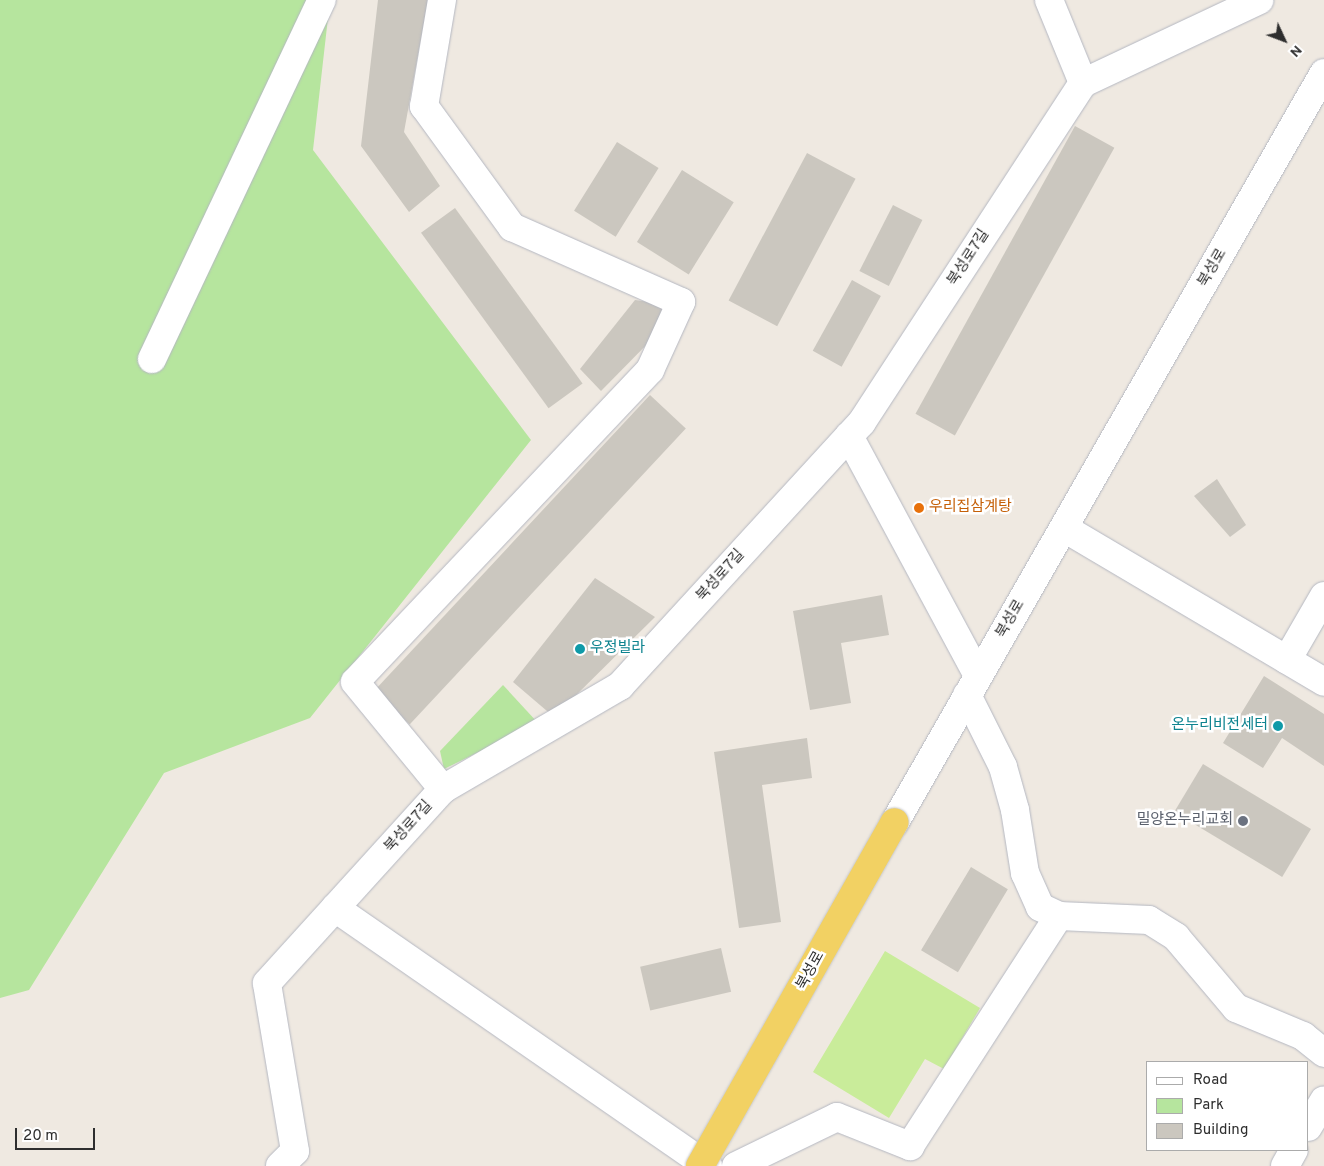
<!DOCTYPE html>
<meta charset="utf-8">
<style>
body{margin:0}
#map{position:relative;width:1324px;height:1166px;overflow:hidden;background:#efe9e1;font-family:Overpass,"Noto Sans KR",sans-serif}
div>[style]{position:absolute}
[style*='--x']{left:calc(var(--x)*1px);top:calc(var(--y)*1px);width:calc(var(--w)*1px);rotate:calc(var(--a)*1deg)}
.green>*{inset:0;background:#b6e59e}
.pitch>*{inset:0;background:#c9ec9a}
.building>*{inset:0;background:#cbc7bf;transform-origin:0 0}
.roads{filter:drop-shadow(0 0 1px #b4b7c1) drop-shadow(0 0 1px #b4b7c1)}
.minor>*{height:28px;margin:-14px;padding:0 14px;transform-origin:14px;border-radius:14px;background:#fff}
.bridges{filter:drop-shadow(0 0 1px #c9c9c9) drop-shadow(0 0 1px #c9c9c9)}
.major-bridge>*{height:28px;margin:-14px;padding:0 14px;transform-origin:14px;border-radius:14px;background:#f2d163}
.dots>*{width:14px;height:14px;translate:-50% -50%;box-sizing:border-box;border:2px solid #fff;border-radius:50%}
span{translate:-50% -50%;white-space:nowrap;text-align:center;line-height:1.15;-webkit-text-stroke:5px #fff;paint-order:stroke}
.street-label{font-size:15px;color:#2e2e2e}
.food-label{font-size:15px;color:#c56008}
.left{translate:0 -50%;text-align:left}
.culture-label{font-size:15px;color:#0d838f}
.right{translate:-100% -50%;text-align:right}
.worship-label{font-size:15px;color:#5b616d}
.legend{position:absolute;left:1146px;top:1061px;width:162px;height:90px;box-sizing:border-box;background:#fff;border:1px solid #ababab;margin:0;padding:6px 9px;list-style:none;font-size:15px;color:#2e2e2e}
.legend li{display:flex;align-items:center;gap:10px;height:25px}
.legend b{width:25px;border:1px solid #ababab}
.north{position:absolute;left:1259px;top:15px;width:50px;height:50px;-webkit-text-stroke:4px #fff;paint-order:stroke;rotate:133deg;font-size:14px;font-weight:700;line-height:20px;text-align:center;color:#2e2e2e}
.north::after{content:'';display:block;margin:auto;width:18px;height:22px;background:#2e2e2e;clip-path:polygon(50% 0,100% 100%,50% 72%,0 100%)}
.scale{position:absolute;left:15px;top:1128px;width:80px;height:22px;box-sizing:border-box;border:2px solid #2e2e2e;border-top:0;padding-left:6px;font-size:15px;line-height:18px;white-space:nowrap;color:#2e2e2e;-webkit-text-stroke:4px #fff;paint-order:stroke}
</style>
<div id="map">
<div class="green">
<i style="clip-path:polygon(0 0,330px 0,313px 150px,531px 440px,310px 718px,164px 773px,29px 990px,0 998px)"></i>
<i style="clip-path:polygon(503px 685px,538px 723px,444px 769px,440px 751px)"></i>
</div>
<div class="pitch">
<i style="clip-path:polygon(885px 951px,980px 1008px,944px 1069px,925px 1059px,889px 1118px,813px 1072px)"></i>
</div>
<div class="building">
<i style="clip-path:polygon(378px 0,428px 0,404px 132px,440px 186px,409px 212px,361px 146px)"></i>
<i style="left:1075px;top:126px;width:45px;height:329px;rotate:29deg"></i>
<i style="left:617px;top:142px;width:49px;height:81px;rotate:32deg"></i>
<i style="left:807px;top:153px;width:55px;height:167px;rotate:28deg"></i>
<i style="left:682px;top:170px;width:61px;height:85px;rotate:32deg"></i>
<i style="left:893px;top:205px;width:33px;height:74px;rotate:27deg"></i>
<i style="left:455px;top:208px;width:217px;height:42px;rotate:54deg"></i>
<i style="left:852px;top:280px;width:33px;height:81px;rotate:29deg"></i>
<i style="clip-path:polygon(635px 300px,664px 304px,662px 329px,601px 391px,580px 369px)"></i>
<i style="left:650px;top:395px;width:49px;height:405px;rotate:43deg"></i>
<i style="clip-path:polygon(1217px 479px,1246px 525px,1230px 537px,1194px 496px)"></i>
<i style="clip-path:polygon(595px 578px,655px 617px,554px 717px,513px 682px)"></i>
<i style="clip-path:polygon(882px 595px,889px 635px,841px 643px,851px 703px,810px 710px,793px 611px)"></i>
<i style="clip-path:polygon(1264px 676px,1324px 714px,1324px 766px,1282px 738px,1263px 768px,1223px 743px)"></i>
<i style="clip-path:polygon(807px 738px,812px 778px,762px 785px,781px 922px,739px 928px,714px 752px)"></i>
<i style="left:1203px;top:764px;width:126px;height:56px;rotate:31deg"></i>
<i style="left:971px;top:867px;width:43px;height:97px;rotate:31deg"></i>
<i style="left:721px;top:948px;width:45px;height:83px;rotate:77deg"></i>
</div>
<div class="roads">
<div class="minor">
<i style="--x:442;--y:0;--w:108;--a:99.6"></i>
<i style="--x:424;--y:106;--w:150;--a:54"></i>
<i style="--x:512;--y:227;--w:185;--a:23.9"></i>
<i style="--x:681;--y:302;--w:75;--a:114.5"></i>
<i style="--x:650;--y:370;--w:429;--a:133.4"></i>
<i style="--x:355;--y:682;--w:139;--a:50.6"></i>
<i style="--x:1049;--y:0;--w:90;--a:67.7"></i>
<i style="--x:152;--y:359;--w:397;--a:-64.7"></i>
<i style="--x:849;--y:436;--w:272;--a:61.7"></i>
<i style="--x:1064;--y:528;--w:302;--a:30.6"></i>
<i style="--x:1287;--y:660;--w:74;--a:-60"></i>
<i style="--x:967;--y:695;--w:80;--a:63.4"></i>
<i style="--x:1003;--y:767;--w:45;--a:74.4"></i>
<i style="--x:1015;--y:810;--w:64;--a:81"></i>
<i style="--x:1025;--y:873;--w:37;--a:66"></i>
<i style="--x:1040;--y:907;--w:21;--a:25"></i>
<i style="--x:1059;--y:916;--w:90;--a:2.5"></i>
<i style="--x:1149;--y:920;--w:32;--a:32"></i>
<i style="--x:1176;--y:937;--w:93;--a:49.8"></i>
<i style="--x:1236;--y:1008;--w:73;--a:22.7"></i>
<i style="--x:1303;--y:1036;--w:27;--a:39"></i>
<i style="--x:895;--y:822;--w:863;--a:-60.2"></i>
<i style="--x:335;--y:908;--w:454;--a:34.7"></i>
<i style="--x:1308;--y:1127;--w:31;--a:-59"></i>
<i style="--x:280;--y:1166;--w:21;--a:-45"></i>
<i style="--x:295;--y:1151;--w:170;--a:-99.5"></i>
<i style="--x:267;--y:983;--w:262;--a:-47.8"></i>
<i style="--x:443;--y:789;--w:205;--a:-30.2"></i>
<i style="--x:620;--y:686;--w:339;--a:-47.5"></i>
<i style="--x:849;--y:436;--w:19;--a:-47"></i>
<i style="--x:862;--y:422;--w:405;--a:-56.9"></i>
<i style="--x:1083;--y:83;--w:195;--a:-25.2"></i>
<i style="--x:736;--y:1166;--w:112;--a:-25.9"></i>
<i style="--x:837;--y:1117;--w:79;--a:21.7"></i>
<i style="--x:910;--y:1146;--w:274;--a:-57.1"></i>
<i style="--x:1285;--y:1166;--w:18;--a:-61"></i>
</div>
</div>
<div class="bridges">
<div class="major-bridge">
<i style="--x:700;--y:1166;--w:395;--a:-60.5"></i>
</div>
</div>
<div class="dots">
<i style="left:919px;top:508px;background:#e8710a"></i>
<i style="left:580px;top:649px;background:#0f9aa8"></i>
<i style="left:1278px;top:726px;background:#0f9aa8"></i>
<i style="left:1243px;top:821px;background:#6b7280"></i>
</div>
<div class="street-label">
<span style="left:969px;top:258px;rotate:-57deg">북성로7길</span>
<span style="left:1213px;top:268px;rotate:-60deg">북성로</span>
<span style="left:721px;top:576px;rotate:-48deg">북성로7길</span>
<span style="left:1011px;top:619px;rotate:-60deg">북성로</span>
<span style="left:409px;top:827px;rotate:-48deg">북성로7길</span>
<span style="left:811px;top:971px;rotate:-61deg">북성로</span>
</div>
<div class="food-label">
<span class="left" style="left:929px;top:508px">우리집삼계탕</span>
</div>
<div class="culture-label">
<span class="left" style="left:590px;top:649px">우정빌라</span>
<span class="right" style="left:1268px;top:726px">온누리비전세터</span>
</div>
<div class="worship-label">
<span class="right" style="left:1233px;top:821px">밀양온누리교회</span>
</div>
<ul class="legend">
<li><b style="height:6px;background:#fff"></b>Road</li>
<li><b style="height:14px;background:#b6e59e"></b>Park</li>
<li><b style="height:14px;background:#cbc7bf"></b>Building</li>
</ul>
<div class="north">N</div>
<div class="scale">20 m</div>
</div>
